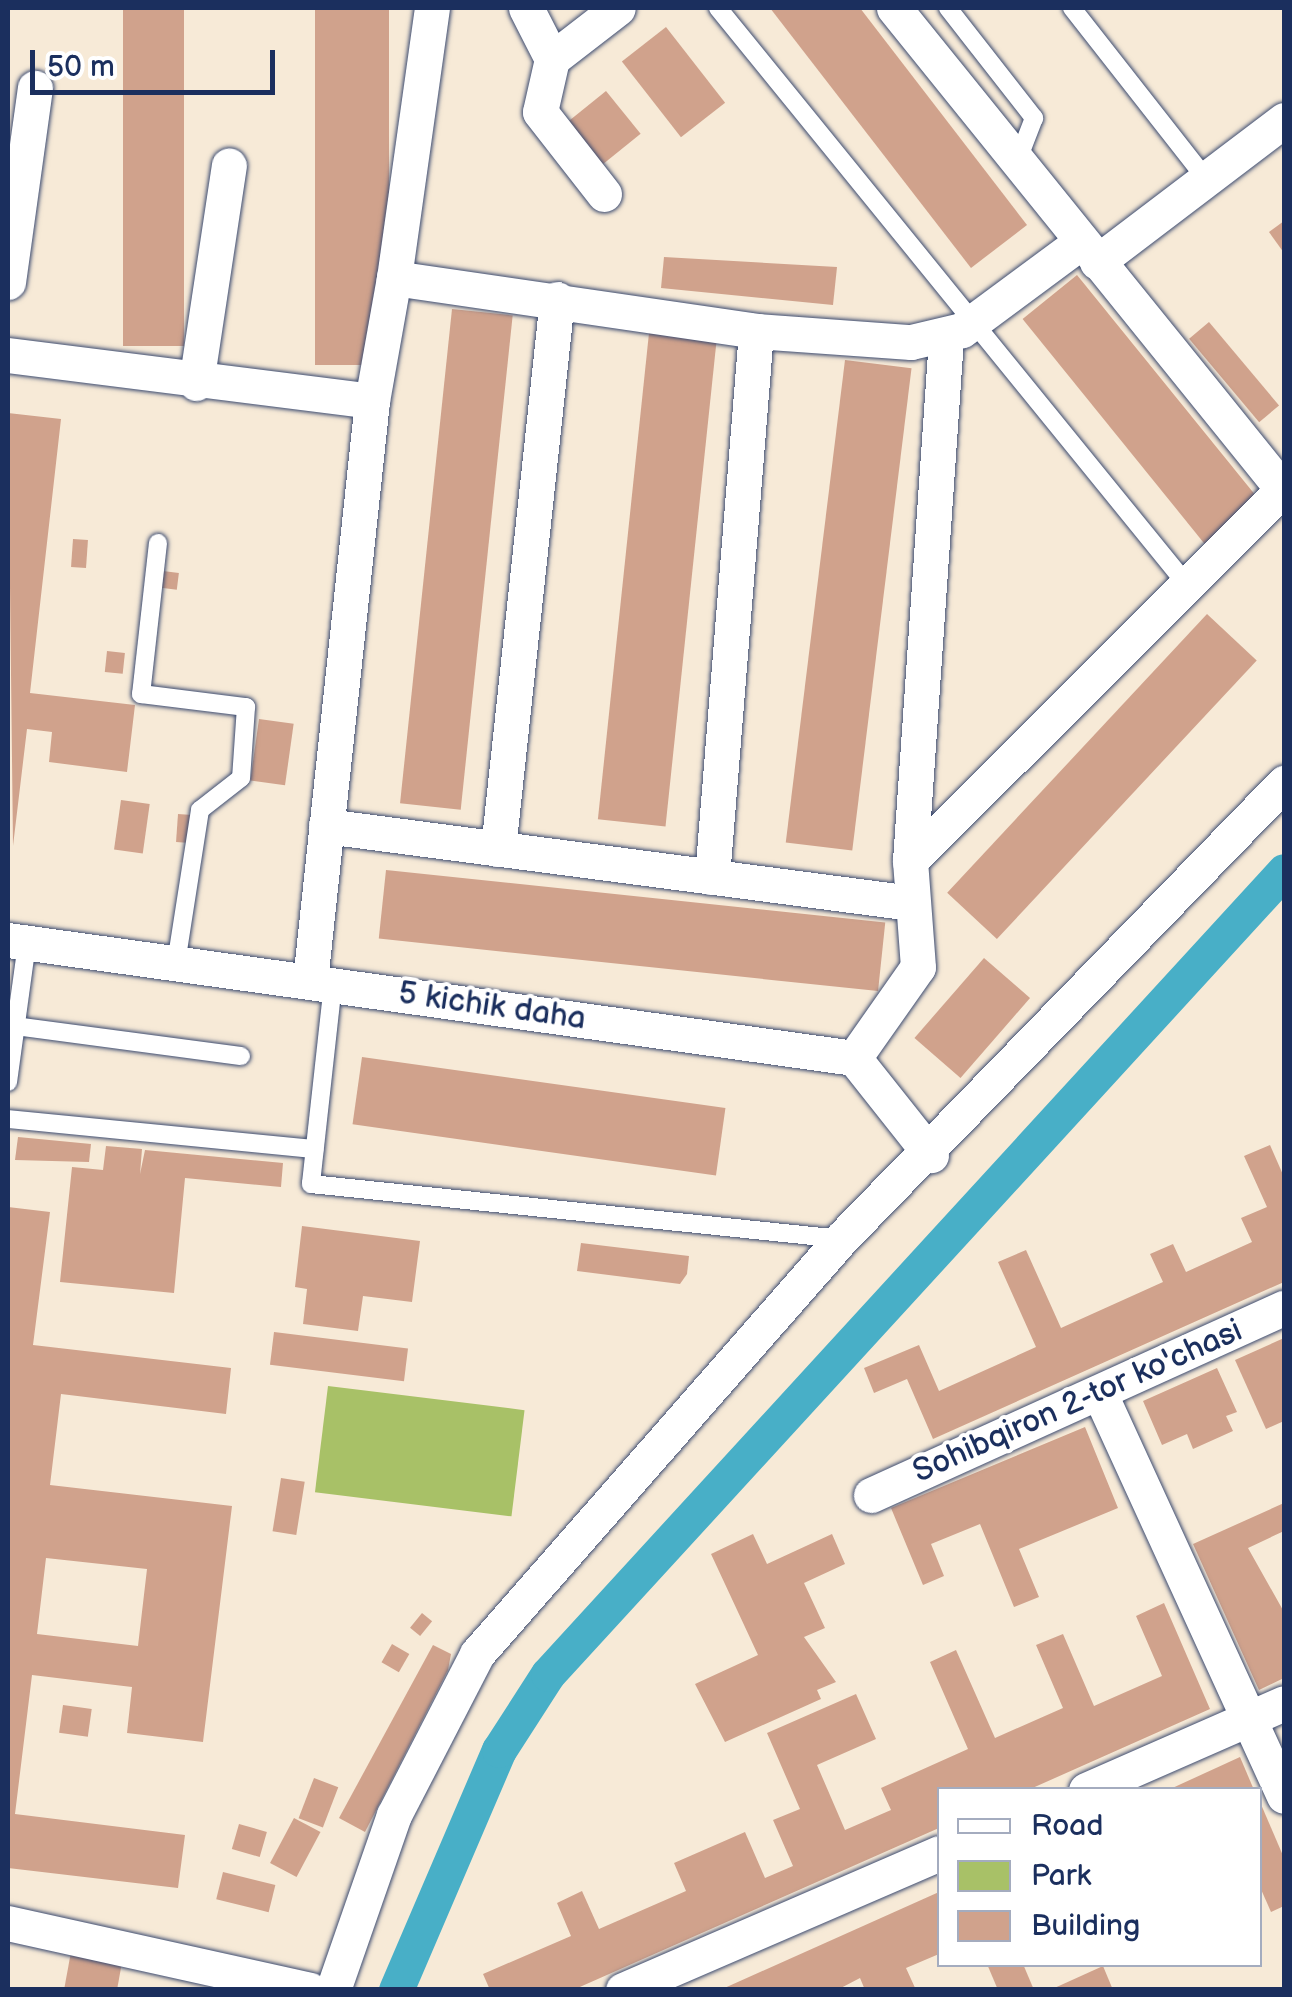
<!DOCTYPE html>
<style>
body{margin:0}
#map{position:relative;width:1292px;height:1997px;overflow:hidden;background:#f7ead7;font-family:"Balsamiq Sans",sans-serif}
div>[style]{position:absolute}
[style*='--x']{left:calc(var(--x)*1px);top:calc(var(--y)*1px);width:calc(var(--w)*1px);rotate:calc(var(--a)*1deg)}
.green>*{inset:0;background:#a8c167;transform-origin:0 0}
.canal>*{height:35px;margin:-17.5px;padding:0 17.5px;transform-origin:17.5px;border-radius:17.5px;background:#48afc7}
.building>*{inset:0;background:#d0a28c;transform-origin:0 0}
.roads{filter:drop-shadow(0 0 2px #3c4b70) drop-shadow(0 0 2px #3c4b70)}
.service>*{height:18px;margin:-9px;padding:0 9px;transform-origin:9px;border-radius:9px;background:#fff}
.minor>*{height:35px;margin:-17.5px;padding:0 17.5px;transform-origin:17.5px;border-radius:17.5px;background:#fff}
span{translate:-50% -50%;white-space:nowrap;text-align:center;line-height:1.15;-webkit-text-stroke:8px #fff;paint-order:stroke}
.street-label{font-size:32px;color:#1b2f5e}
.frame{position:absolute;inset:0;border:10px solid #1b2f5e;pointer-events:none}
.legend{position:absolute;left:937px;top:1787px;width:325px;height:180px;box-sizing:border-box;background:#fff;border:2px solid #a4acbf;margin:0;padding:12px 18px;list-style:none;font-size:30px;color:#1b2f5e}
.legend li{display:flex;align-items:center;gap:20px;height:50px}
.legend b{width:50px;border:2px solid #a4acbf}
.scale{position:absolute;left:30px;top:50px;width:245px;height:45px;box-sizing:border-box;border:5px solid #1b2f5e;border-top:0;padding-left:12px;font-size:30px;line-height:35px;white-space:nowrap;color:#1b2f5e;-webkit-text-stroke:8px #fff;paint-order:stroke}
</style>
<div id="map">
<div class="green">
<i style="left:328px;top:1386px;width:198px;height:107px;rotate:7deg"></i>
</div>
<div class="canal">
<i style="--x:396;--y:1990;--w:261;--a:-66.8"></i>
<i style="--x:499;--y:1750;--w:90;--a:-57.2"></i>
<i style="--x:548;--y:1674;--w:1089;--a:-47.49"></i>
</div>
<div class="building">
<i style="left:123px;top:8px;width:61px;height:338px"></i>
<i style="left:315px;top:8px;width:74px;height:357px"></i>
<i style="clip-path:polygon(770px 8px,860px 8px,1027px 225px,971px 268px)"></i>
<i style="left:666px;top:27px;width:96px;height:56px;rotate:52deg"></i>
<i style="left:606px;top:91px;width:55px;height:57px;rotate:51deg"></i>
<i style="clip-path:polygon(1284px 221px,1284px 253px,1269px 232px)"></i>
<i style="clip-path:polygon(664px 257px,837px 267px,833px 305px,661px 288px)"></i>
<i style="left:1077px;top:275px;width:289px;height:70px;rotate:51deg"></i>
<i style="left:452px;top:309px;width:61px;height:497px;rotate:6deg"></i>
<i style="left:1209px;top:322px;width:109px;height:26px;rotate:50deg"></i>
<i style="left:649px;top:333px;width:68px;height:489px;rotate:6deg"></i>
<i style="left:845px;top:360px;width:67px;height:486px;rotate:7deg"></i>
<i style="clip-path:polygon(8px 413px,61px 419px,30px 693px,135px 705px,127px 772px,49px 762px,52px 732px,27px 729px,13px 846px)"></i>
<i style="left:73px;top:539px;width:15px;height:28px;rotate:4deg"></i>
<i style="left:163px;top:571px;width:16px;height:17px;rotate:7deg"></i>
<i style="left:1207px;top:614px;width:68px;height:381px;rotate:43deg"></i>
<i style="left:107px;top:651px;width:18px;height:21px;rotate:6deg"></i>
<i style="left:259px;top:719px;width:35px;height:62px;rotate:8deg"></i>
<i style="left:121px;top:800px;width:29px;height:50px;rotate:8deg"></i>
<i style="left:178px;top:814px;width:14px;height:28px;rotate:4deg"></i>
<i style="left:386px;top:870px;width:502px;height:69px;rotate:6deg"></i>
<i style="left:984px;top:958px;width:61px;height:106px;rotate:41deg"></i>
<i style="left:362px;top:1057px;width:367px;height:68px;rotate:8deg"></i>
<i style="clip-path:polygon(18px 1137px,91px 1144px,89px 1162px,15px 1160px)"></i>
<i style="clip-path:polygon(1270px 1145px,1284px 1177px,1284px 1282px,933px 1439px,907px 1379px,874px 1393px,864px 1368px,919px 1345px,939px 1391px,1036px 1347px,998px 1262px,1026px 1250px,1061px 1328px,1163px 1282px,1150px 1254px,1173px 1244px,1186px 1272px,1252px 1242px,1241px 1218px,1267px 1207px,1244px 1156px)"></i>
<i style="clip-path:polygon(106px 1146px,142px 1149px,140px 1174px,145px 1150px,283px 1163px,281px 1187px,185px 1178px,174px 1293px,60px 1282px,72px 1167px,103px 1170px)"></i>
<i style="clip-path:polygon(evenodd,8px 1207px,50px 1212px,33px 1345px,231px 1368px,226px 1414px,61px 1394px,50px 1485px,232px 1506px,203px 1742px,127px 1733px,132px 1687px,32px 1675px,15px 1814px,185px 1835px,178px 1888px,8px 1868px,8px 1207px,46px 1558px,147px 1569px,138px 1646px,37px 1634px,46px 1558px)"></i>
<i style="clip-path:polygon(302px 1226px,420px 1241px,412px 1302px,363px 1296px,358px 1331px,303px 1324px,307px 1289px,295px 1287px)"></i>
<i style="clip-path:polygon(581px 1243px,689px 1256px,687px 1274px,680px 1284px,577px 1271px)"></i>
<i style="left:274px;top:1332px;width:135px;height:33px;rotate:7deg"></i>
<i style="clip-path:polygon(1284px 1338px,1284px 1421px,1266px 1429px,1235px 1360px)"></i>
<i style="clip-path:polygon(1217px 1368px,1237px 1412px,1226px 1416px,1233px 1431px,1193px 1449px,1187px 1434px,1162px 1445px,1143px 1401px)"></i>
<i style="clip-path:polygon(1085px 1427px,1118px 1508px,1019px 1549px,1039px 1597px,1014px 1607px,980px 1524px,931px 1544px,944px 1576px,923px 1585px,891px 1508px)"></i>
<i style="left:281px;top:1478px;width:24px;height:54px;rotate:9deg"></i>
<i style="clip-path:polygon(1284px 1503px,1284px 1531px,1248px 1548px,1284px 1612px,1284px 1678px,1259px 1690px,1193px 1544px)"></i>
<i style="clip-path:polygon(753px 1534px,767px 1564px,832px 1534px,845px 1564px,804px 1583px,825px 1628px,804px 1637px,836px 1682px,817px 1690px,821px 1699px,725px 1742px,695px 1684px,758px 1655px,711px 1554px)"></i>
<i style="clip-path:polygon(1164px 1603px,1210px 1709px,1028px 1790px,939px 1790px,939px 1828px,573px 1990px,490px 1990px,483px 1974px,571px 1936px,557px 1903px,582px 1891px,599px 1929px,686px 1891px,674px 1863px,745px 1832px,765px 1878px,793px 1866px,773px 1820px,800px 1809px,767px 1733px,856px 1694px,876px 1739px,817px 1765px,845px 1830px,891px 1810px,881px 1788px,968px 1749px,930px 1662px,956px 1650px,995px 1738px,1063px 1708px,1036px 1645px,1063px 1634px,1094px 1706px,1162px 1676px,1136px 1616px)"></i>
<i style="left:422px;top:1613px;width:13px;height:19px;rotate:39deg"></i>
<i style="left:392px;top:1644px;width:20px;height:21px;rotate:30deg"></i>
<i style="clip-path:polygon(433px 1645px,451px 1654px,448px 1670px,365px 1832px,339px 1818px)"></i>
<i style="left:63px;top:1705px;width:29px;height:28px;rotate:8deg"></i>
<i style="clip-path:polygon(1240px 1757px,1254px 1790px,1168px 1790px)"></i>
<i style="left:314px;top:1778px;width:26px;height:43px;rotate:21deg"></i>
<i style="clip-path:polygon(1260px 1802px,1284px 1858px,1284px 1906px,1271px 1912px,1260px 1887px)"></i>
<i style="left:294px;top:1818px;width:30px;height:51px;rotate:28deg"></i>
<i style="left:239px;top:1824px;width:29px;height:26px;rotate:16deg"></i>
<i style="left:223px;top:1872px;width:54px;height:28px;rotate:14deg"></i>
<i style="clip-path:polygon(939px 1892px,939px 1954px,906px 1968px,916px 1990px,865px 1990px,860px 1978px,837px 1990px,720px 1990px)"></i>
<i style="clip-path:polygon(73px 1941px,124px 1951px,117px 1990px,64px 1990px)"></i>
<i style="clip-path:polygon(987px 1964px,1023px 1964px,1034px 1990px,998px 1990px)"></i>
<i style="clip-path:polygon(1103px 1966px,1113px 1990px,1050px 1990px)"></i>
</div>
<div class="roads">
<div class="service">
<i style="--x:718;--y:8;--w:744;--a:50.89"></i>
<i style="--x:948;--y:8;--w:140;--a:52"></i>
<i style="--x:1034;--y:118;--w:47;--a:111.1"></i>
<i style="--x:1072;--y:8;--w:217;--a:51.9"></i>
<i style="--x:158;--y:543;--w:152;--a:96.4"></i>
<i style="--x:141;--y:694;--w:106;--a:7.1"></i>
<i style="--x:246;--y:707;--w:71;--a:94"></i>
<i style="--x:241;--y:778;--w:52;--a:142"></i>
<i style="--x:200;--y:810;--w:155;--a:98.9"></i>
<i style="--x:333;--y:984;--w:201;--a:96.3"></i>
<i style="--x:311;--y:1184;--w:533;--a:5.92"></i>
<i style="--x:8;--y:1025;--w:235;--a:7.6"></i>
<i style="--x:8;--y:1082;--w:140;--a:-82.2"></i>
<i style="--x:8;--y:1119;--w:308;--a:5.6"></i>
</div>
<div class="minor">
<i style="--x:526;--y:8;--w:57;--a:63"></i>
<i style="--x:552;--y:59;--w:54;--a:102.8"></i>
<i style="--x:540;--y:112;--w:104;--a:52"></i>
<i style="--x:894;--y:8;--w:621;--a:51.08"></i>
<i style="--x:552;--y:59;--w:83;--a:-37.7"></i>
<i style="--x:1097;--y:262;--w:235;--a:-37.2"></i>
<i style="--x:394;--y:278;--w:273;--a:-82"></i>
<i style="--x:8;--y:282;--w:196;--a:-82.1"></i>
<i style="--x:8;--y:355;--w:367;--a:7.2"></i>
<i style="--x:372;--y:401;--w:125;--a:-79.9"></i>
<i style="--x:394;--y:278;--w:366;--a:8.3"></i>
<i style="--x:756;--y:331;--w:155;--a:4.1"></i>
<i style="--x:911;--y:342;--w:52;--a:-13.2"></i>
<i style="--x:962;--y:330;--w:148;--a:-36.5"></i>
<i style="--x:196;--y:383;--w:220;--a:-81.4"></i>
<i style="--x:326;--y:826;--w:591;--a:7.49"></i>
<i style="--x:498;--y:849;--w:553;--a:-83.88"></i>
<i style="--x:910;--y:861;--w:524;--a:-86.06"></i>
<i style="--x:712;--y:877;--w:548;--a:-85.39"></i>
<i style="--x:8;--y:940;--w:854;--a:7.94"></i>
<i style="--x:854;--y:1058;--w:124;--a:51.6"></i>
<i style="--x:310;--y:981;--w:583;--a:-83.9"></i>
<i style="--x:854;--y:1058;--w:111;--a:-54.9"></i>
<i style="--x:918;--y:967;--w:106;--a:-94.3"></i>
<i style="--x:910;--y:861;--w:527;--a:-44.92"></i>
<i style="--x:1100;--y:1394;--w:442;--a:65.4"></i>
<i style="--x:871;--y:1495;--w:453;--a:-24.4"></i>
<i style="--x:1086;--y:1790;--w:216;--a:-23.7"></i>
<i style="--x:8;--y:1923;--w:309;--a:12.5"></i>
<i style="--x:333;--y:1990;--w:185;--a:-70.8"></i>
<i style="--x:394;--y:1815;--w:181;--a:-62.7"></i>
<i style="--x:477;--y:1654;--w:552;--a:-48.75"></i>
<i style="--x:841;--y:1239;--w:636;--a:-45.83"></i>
<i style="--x:623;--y:1990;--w:344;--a:-23.4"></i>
</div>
</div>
<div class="street-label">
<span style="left:492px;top:1007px;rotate:8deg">5 kichik daha</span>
<span style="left:1078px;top:1402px;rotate:-24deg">Sohibqiron 2-tor ko'chasi</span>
</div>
<div class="frame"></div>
<ul class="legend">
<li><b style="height:12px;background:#fff"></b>Road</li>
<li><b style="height:28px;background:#a8c167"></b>Park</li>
<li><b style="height:28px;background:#d0a28c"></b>Building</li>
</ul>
<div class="scale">50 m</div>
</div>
